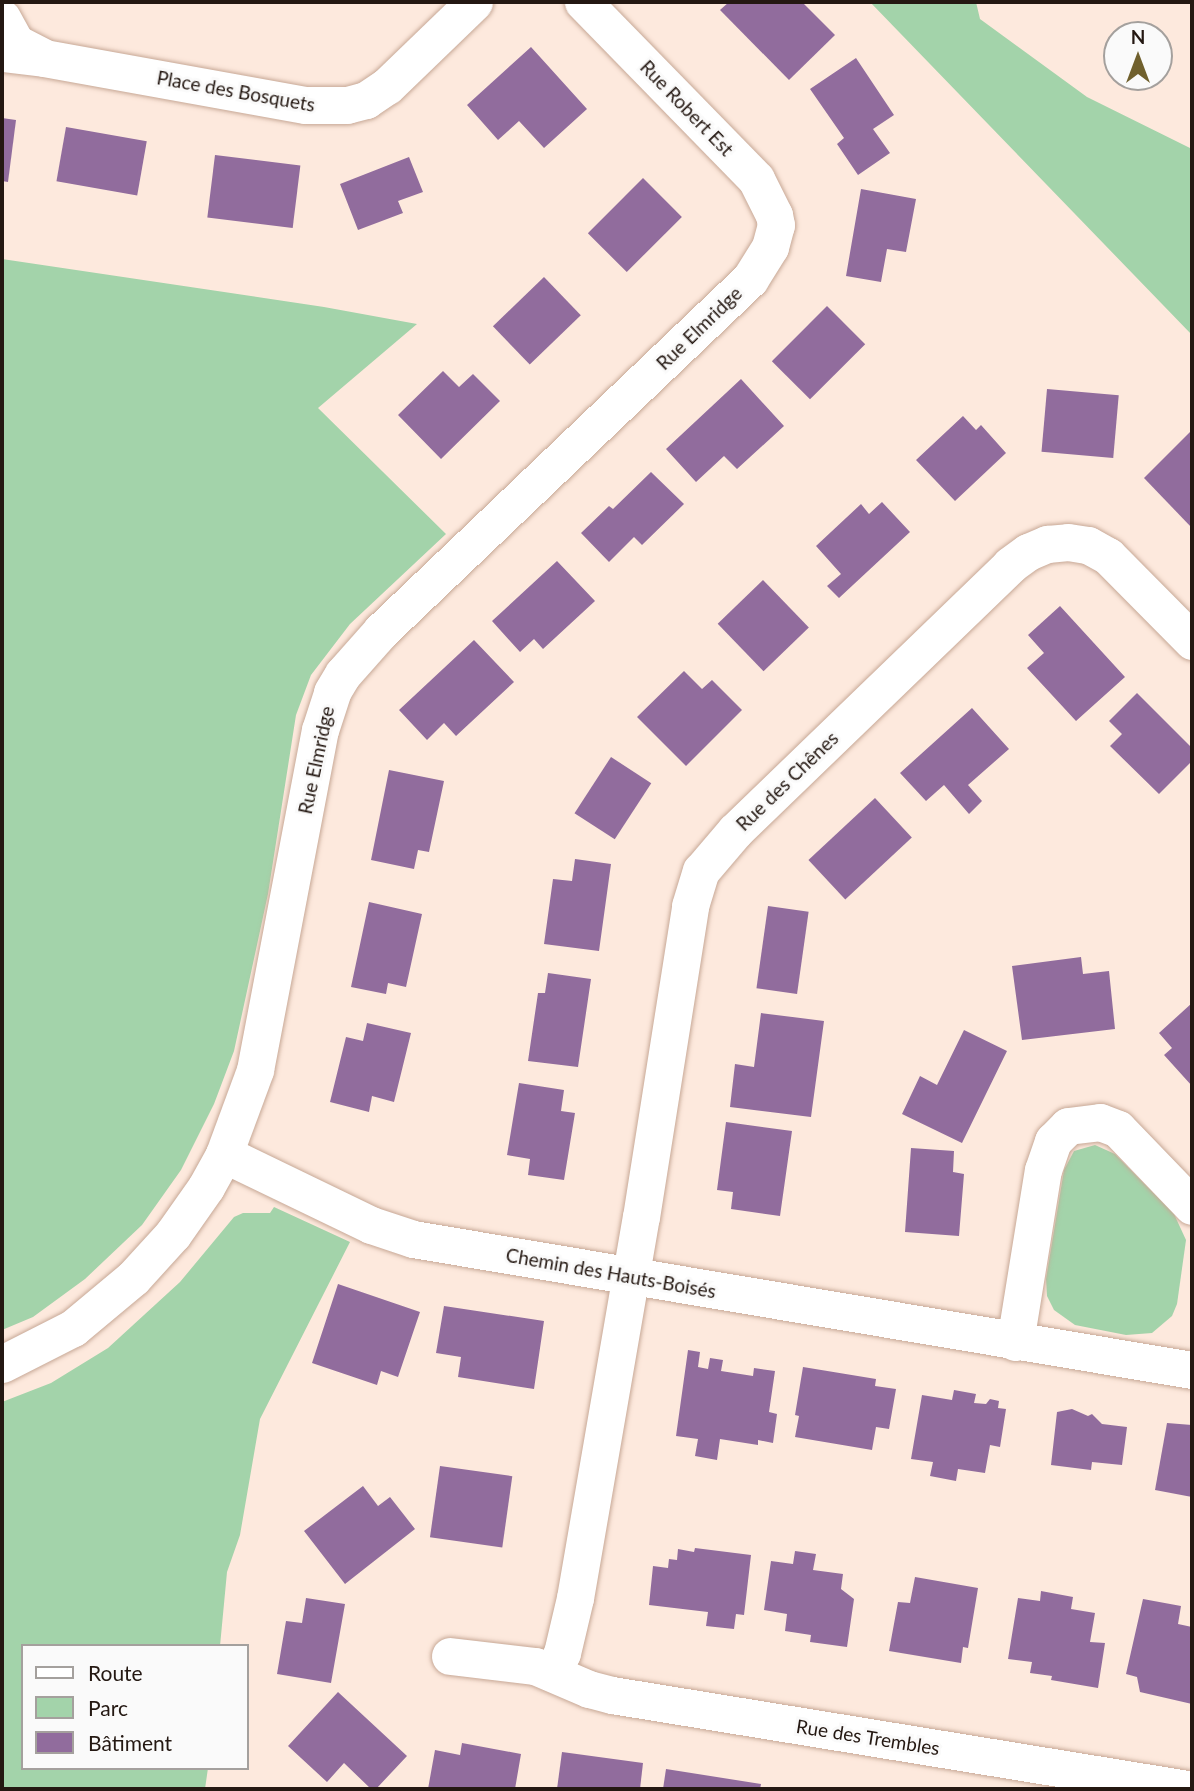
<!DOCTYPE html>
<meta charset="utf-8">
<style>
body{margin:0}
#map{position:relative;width:1194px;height:1791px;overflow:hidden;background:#fde9dd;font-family:Lato,sans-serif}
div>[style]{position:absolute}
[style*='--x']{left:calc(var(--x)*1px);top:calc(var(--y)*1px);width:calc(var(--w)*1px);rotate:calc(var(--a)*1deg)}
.green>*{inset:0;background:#a3d3aa}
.building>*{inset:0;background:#916c9d;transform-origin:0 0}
.roads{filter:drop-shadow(0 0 2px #c7a896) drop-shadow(0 0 2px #c7a896)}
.minor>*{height:37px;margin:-18.5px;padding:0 18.5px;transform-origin:18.5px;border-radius:18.5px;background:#fff}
span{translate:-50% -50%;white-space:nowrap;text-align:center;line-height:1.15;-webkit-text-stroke:6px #fafafa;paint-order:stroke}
.street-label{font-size:19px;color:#241812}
.frame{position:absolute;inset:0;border:4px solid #241812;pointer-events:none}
.legend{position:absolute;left:21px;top:1644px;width:228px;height:126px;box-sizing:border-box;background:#fafafa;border:2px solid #a4a09d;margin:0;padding:9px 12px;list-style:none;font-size:21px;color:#241812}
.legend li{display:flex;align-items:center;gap:14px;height:35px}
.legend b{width:35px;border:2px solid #a4a09d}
.north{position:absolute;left:1103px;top:21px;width:70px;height:70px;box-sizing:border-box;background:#fafafa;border:2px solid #a4a09d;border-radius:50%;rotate:0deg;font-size:19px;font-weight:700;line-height:28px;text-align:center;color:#241812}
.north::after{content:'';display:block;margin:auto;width:24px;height:32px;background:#70602d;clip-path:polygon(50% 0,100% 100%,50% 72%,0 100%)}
</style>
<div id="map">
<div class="green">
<i style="clip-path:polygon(870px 2px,976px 2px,980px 19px,1087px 97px,1192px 149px,1192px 335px)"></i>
<i style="clip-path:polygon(2px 259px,324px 307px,417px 324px,318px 408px,446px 534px,350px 624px,311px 675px,296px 715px,268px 894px,234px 1051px,214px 1104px,181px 1170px,142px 1225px,85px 1279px,33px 1317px,2px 1330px)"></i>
<i style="clip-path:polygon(1095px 1145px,1115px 1154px,1174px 1214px,1186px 1240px,1177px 1304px,1172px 1316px,1152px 1333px,1126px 1335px,1075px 1325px,1054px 1310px,1047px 1296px,1046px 1279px,1064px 1170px,1074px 1151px)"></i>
<i style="clip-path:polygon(274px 1207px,350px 1242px,260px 1419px,240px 1535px,227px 1572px,220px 1646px,23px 1646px,23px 1768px,208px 1768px,205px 1789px,2px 1789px,2px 1402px,51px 1383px,108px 1348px,180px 1282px,234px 1217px,243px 1213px,270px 1213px)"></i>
</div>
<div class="building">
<i style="clip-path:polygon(729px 2px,802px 2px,835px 35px,789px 80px,720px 10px)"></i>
<i style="clip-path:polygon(531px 47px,587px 109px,544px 148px,519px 121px,498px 140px,467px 105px)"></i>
<i style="clip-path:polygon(856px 58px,894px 115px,873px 129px,890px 153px,858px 175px,837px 144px,844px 138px,810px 89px)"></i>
<i style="clip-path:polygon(2px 118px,16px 120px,8px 182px,2px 181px)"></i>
<i style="left:66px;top:127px;width:82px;height:55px;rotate:10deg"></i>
<i style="left:215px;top:155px;width:86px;height:63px;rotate:7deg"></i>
<i style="clip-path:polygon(409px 157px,423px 192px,398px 201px,403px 213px,358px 230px,340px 184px)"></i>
<i style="left:643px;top:178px;width:55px;height:78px;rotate:45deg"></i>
<i style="clip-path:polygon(861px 189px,916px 199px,906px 252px,887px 249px,881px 282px,846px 276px)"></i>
<i style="left:544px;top:277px;width:53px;height:71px;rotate:46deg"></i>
<i style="left:827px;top:306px;width:54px;height:78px;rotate:45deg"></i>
<i style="clip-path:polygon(443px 371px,459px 387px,473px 374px,500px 401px,441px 459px,398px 415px)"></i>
<i style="clip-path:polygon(741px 379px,784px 426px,737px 469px,724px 456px,696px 482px,666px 449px)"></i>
<i style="left:1047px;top:389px;width:72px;height:63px;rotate:5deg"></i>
<i style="clip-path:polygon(963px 416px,976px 430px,981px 425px,1006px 453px,955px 501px,916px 460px)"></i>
<i style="clip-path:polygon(1192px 430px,1192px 528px,1144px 478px)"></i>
<i style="clip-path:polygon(651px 472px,684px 504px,642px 545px,634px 537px,609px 562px,581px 533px,609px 506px,613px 509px)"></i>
<i style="clip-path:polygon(882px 502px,910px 532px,839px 598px,827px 586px,841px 574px,816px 546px,861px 504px,869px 514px)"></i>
<i style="clip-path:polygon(557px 561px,595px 601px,543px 649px,534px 639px,520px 652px,492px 621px)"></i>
<i style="left:763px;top:580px;width:66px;height:63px;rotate:46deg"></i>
<i style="clip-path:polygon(1060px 606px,1125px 677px,1076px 721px,1027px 668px,1044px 653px,1028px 635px)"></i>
<i style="clip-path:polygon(474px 640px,514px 682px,456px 736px,444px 723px,427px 740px,399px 710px)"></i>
<i style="clip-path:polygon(684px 671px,702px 689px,712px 680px,742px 710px,686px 766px,637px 717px)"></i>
<i style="clip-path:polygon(1137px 693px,1192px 748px,1192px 761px,1159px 794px,1110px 746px,1122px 734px,1109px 721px)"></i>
<i style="clip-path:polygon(972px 708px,1009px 749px,968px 785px,982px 801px,969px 814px,944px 785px,926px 801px,900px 773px)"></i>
<i style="left:611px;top:757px;width:48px;height:67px;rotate:33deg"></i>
<i style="clip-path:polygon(389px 770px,444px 781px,429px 852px,418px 850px,414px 869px,371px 860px)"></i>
<i style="left:875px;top:798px;width:54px;height:91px;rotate:47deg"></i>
<i style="clip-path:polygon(575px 859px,611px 864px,599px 951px,544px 944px,553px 879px,572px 881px)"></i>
<i style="clip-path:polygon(369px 902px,422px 914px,406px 987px,388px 983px,386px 994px,351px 987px)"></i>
<i style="left:768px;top:906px;width:41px;height:83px;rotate:8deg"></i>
<i style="clip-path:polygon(1081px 957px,1083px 974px,1109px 971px,1115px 1029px,1022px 1040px,1012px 966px)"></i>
<i style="clip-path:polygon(548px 973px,591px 979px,578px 1067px,528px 1061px,538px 993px,545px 993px)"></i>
<i style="clip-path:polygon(1192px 1003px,1192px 1086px,1164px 1055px,1172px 1048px,1159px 1033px)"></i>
<i style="clip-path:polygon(761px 1013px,824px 1021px,811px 1117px,730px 1107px,735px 1064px,754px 1067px)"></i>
<i style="clip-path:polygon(367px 1023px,411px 1033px,394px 1102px,372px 1096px,369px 1112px,330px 1102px,346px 1037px,363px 1041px)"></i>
<i style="clip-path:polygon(964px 1030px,1007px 1051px,962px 1143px,902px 1114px,920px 1076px,937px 1085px)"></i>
<i style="clip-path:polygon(519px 1083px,564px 1090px,561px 1111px,575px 1113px,564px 1180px,528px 1175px,530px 1159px,507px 1155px)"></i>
<i style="clip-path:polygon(726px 1122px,792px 1131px,780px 1216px,731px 1209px,733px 1192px,717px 1190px)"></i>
<i style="clip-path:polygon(911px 1148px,954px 1151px,953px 1172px,964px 1174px,959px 1236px,905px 1232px)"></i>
<i style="clip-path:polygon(338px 1284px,420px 1312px,398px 1377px,381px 1371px,377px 1385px,312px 1363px)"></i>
<i style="clip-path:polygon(444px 1306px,544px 1321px,534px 1389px,458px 1377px,461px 1357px,436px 1353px)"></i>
<i style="clip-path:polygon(688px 1350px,700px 1352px,698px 1367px,708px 1369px,710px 1358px,723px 1360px,721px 1371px,753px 1376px,754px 1368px,775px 1371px,769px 1412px,777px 1414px,773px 1443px,758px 1440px,758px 1445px,720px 1439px,717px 1460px,695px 1456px,698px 1439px,676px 1436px)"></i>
<i style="clip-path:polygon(803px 1367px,876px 1379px,875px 1386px,896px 1389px,889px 1429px,876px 1427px,872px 1450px,795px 1437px,799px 1416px,795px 1415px)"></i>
<i style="clip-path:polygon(954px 1390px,976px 1394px,974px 1403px,986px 1404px,990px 1399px,999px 1401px,998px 1408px,1006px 1409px,1000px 1447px,990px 1445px,985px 1473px,958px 1469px,956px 1481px,930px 1476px,933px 1462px,911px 1459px,922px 1395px,952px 1400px)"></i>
<i style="clip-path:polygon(1072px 1409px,1088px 1416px,1092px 1414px,1102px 1424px,1127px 1427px,1122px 1465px,1092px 1462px,1091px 1470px,1051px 1465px,1057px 1412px)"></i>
<i style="clip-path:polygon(1167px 1423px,1192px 1425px,1192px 1497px,1155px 1490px)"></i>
<i style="left:440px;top:1466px;width:73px;height:72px;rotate:8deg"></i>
<i style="clip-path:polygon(363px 1486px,378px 1506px,390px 1497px,415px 1529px,345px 1584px,304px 1531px)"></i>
<i style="clip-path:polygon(695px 1548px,751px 1555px,744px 1615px,736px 1614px,734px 1629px,706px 1626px,708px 1612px,649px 1605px,653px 1566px,668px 1568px,669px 1559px,677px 1560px,678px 1549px,694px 1552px)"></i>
<i style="clip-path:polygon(795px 1551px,816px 1554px,813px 1570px,843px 1574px,841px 1589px,854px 1599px,847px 1647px,810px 1642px,811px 1635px,785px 1631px,787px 1614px,764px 1610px,771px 1561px,793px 1564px)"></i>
<i style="clip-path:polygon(915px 1577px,978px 1588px,968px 1648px,963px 1647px,961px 1663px,889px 1651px,898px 1602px,910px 1603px)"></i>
<i style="clip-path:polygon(1041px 1591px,1073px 1597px,1071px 1609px,1095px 1613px,1090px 1642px,1105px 1643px,1098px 1688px,1051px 1680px,1052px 1676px,1030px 1673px,1032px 1662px,1008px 1659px,1018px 1598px,1040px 1601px)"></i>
<i style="clip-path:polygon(306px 1598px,345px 1604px,331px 1683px,277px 1674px,286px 1621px,302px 1623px)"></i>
<i style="clip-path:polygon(1143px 1599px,1181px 1606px,1178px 1624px,1192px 1627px,1192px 1704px,1140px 1692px,1137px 1677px,1126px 1674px)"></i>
<i style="clip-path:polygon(338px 1692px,407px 1756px,376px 1789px,371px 1789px,344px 1763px,327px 1782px,288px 1746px)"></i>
<i style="clip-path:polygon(462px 1743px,521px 1754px,515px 1789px,428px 1789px,435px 1750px,460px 1755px)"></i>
<i style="clip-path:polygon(562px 1752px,643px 1763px,640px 1789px,557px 1789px)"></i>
<i style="clip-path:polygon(666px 1769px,761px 1784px,760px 1789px,663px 1789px)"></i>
</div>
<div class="roads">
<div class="minor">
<i style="--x:2;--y:18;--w:29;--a:61"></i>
<i style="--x:16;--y:43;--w:30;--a:27"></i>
<i style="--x:2;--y:53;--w:42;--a:6.8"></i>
<i style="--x:44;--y:58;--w:265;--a:10.2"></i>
<i style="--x:305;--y:105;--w:42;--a:0"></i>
<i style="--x:347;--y:105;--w:20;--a:-15"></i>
<i style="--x:366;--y:100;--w:25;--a:-34"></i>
<i style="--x:387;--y:86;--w:121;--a:-44"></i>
<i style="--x:224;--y:1154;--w:163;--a:25.8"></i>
<i style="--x:371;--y:1225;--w:44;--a:18.4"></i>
<i style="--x:413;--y:1239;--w:790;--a:9.55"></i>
<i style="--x:1015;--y:1342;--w:174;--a:-80.8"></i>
<i style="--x:1043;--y:1170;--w:31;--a:-71"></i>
<i style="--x:1053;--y:1141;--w:21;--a:-45"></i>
<i style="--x:1068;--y:1126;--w:32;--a:-7"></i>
<i style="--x:1100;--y:1122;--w:19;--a:21"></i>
<i style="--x:1118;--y:1129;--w:107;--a:46.1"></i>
<i style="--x:2;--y:1364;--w:80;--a:-26.9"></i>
<i style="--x:73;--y:1328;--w:78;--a:-39.8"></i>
<i style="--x:133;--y:1278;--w:59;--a:-47.7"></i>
<i style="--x:173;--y:1234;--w:57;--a:-54.9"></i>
<i style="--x:206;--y:1187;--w:38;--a:-61"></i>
<i style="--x:224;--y:1154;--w:90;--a:-69.7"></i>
<i style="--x:255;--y:1070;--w:346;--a:-79.2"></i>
<i style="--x:320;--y:730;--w:40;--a:-72"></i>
<i style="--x:332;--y:692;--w:21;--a:-59"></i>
<i style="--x:343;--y:674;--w:57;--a:-48.5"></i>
<i style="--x:381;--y:631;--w:510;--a:-43.65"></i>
<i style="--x:750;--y:279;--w:38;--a:-58"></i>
<i style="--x:770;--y:247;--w:23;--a:-75"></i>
<i style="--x:776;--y:225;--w:10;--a:-101"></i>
<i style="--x:774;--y:215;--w:40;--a:-116.6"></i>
<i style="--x:756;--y:179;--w:248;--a:-134.3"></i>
<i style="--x:450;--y:1656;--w:86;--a:6.7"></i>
<i style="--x:535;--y:1666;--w:59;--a:23.1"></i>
<i style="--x:589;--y:1689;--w:24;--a:15"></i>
<i style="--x:612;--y:1695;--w:583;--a:9.28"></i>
<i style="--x:553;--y:1672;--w:21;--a:-65"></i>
<i style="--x:562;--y:1653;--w:57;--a:-76.7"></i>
<i style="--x:575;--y:1598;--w:387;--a:-80.2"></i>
<i style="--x:641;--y:1217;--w:315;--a:-81"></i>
<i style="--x:690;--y:906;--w:37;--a:-73"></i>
<i style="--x:701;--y:871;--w:52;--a:-49.6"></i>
<i style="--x:735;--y:831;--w:383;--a:-44"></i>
<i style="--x:1010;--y:565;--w:22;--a:-36"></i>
<i style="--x:1028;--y:552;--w:21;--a:-23"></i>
<i style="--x:1047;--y:544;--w:21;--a:-5"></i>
<i style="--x:1068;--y:542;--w:20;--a:9"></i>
<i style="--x:1088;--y:545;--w:23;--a:29"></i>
<i style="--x:1108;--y:556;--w:120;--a:45.3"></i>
</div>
</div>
<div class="street-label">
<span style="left:236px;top:91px;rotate:10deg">Place des Bosquets</span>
<span style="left:687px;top:108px;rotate:46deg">Rue Robert Est</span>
<span style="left:699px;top:328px;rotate:-44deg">Rue Elmridge</span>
<span style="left:316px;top:760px;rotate:-78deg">Rue Elmridge</span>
<span style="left:787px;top:781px;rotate:-44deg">Rue des Chênes</span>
<span style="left:611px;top:1273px;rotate:10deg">Chemin des Hauts-Boisés</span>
<span style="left:868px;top:1737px;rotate:9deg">Rue des Trembles</span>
</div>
<div class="frame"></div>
<ul class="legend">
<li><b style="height:9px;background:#fff"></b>Route</li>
<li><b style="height:19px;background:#a3d3aa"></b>Parc</li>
<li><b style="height:19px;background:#916c9d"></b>Bâtiment</li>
</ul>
<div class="north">N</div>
</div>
